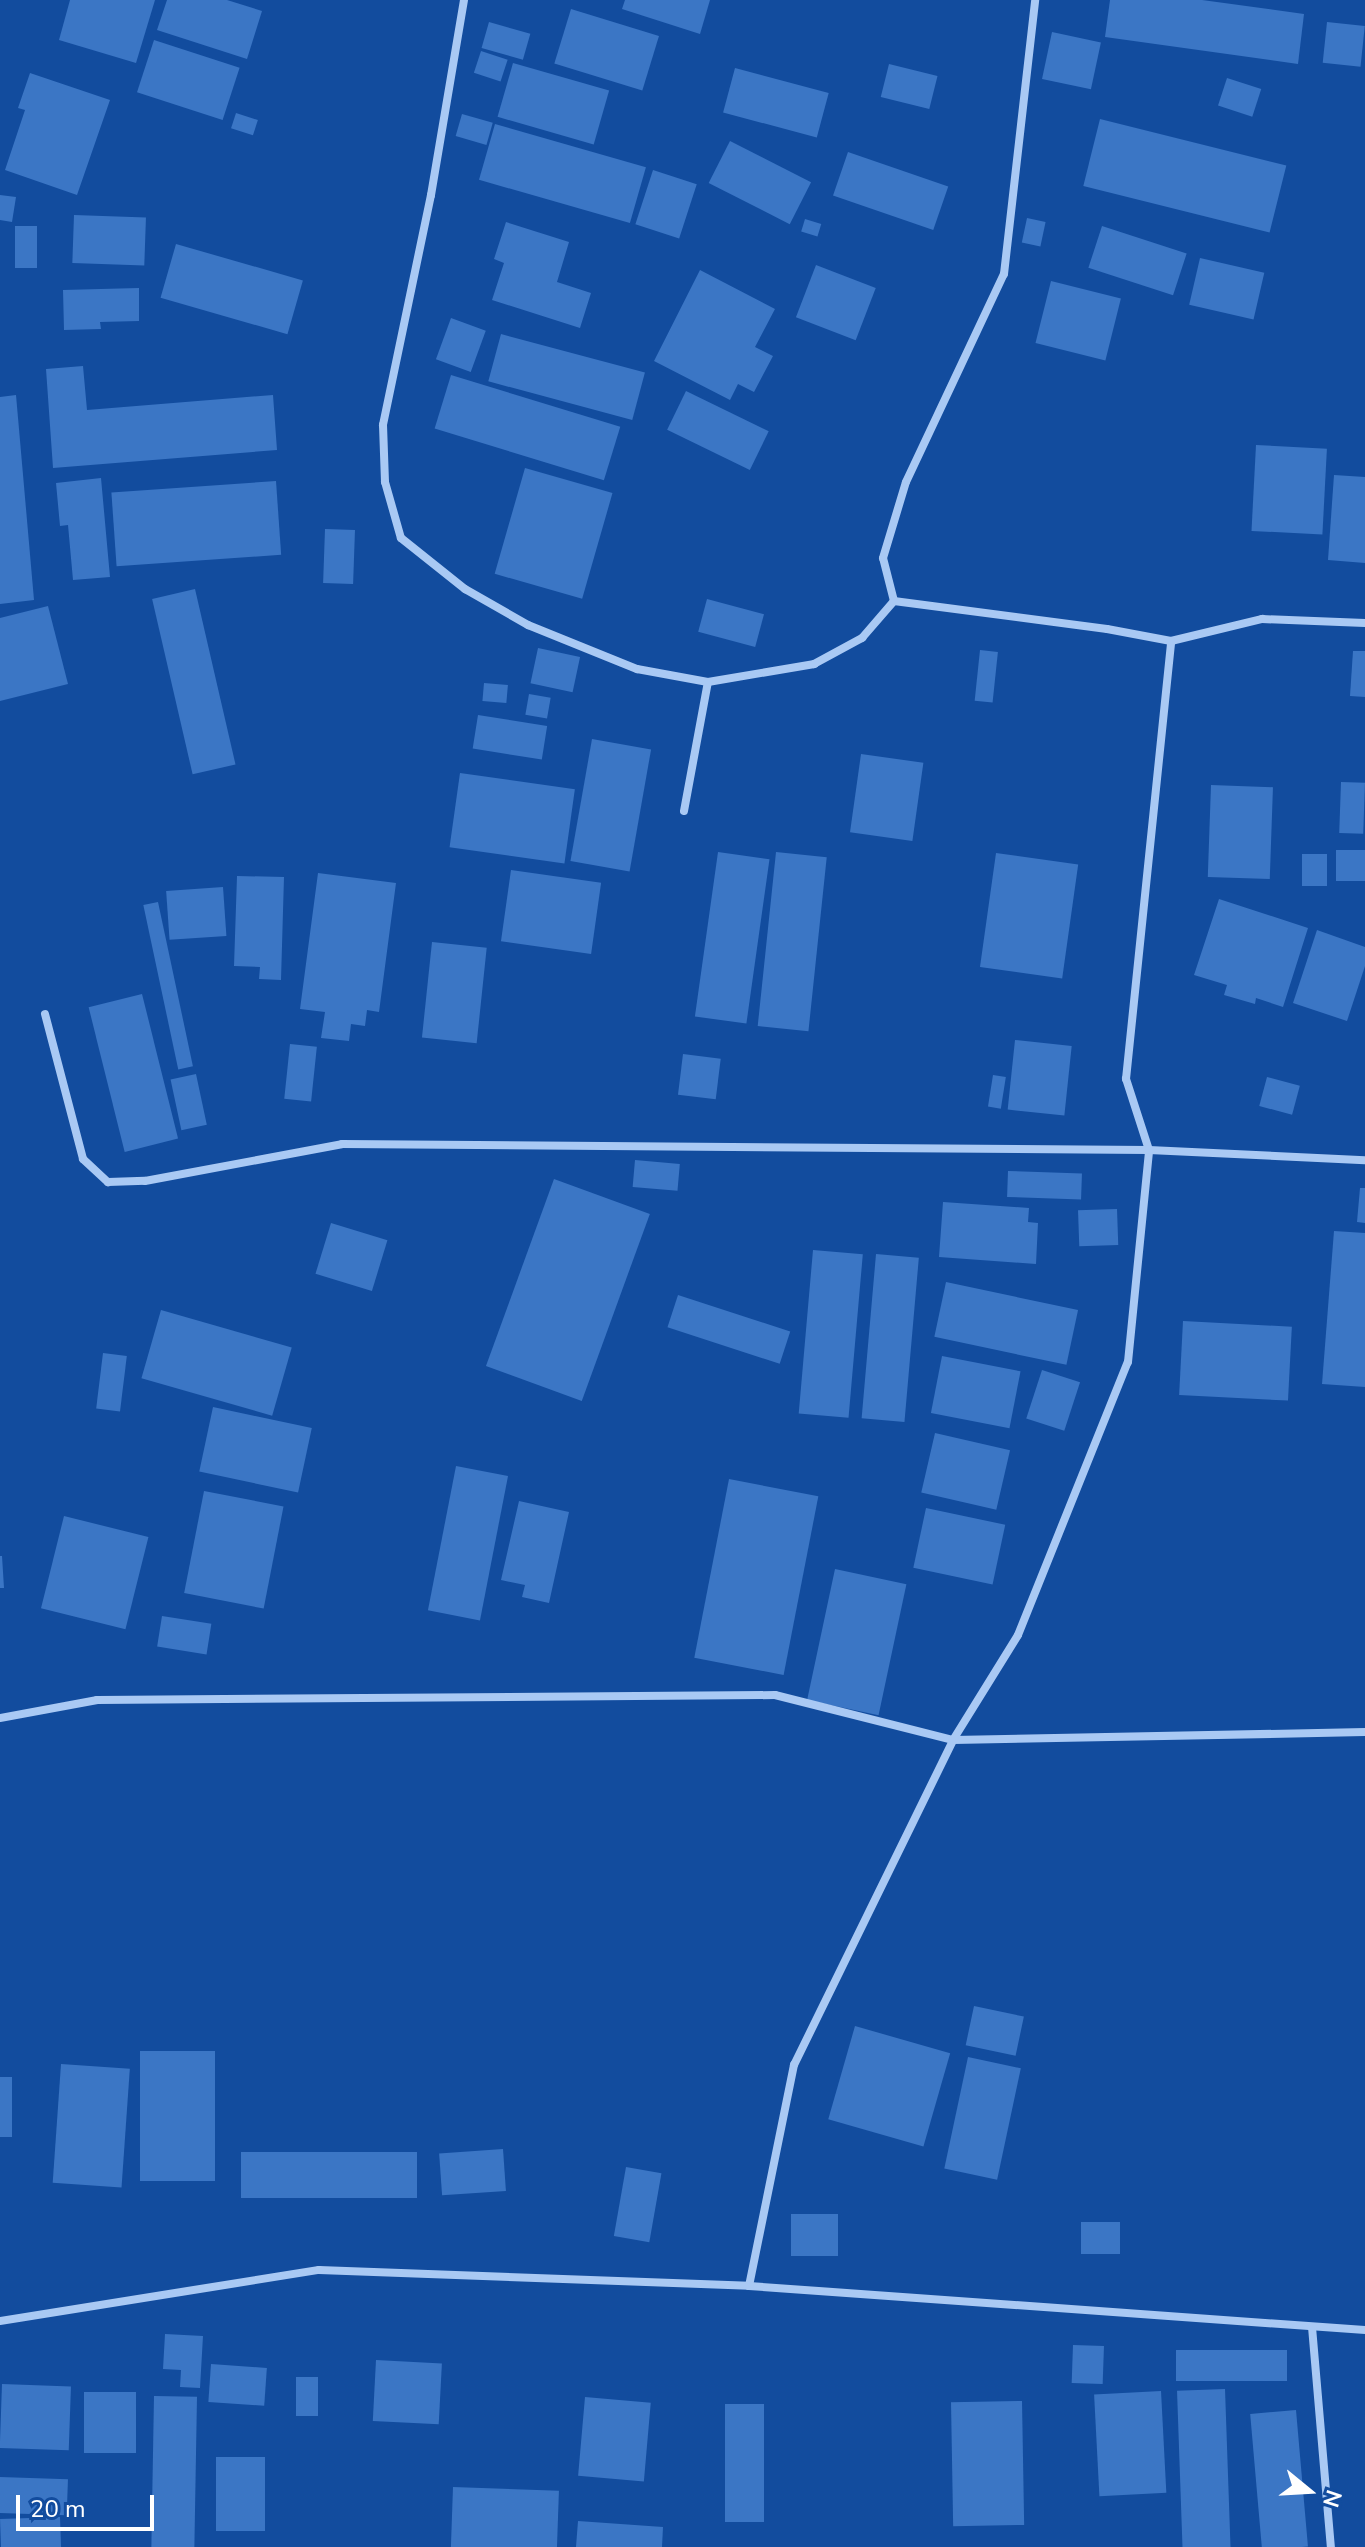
<!DOCTYPE html>
<style>
body{margin:0}
#map{position:relative;width:1365px;height:2547px;overflow:hidden;background:#124c9e;font-family:"Nunito Sans",sans-serif}
div>[style]{position:absolute}
[style*='--x']{left:calc(var(--x)*1px);top:calc(var(--y)*1px);width:calc(var(--w)*1px);rotate:calc(var(--a)*1deg)}
.building>*{inset:0;background:#3b76c5;transform-origin:0 0}
.minor>*{height:8px;margin:-4px;padding:0 4px;transform-origin:4px;border-radius:4px;background:#a9c9f4}
span{translate:-50% -50%;white-space:nowrap;text-align:center;line-height:1.15;-webkit-text-stroke:6px #124c9e;paint-order:stroke}
.north{position:absolute;left:1269px;top:2451px;width:80px;height:80px;-webkit-text-stroke:6px #124c9e;paint-order:stroke;rotate:108deg;font-size:22px;font-weight:700;line-height:32px;text-align:center;color:#fff}
.north::after{content:'';display:block;margin:auto;width:28px;height:36px;background:#fff;clip-path:polygon(50% 0,100% 100%,50% 72%,0 100%)}
.scale{position:absolute;left:16px;top:2495px;width:138px;height:36px;box-sizing:border-box;border:4px solid #fff;border-top:0;padding-left:10px;font-size:24px;line-height:28px;white-space:nowrap;color:#fff;-webkit-text-stroke:6px #124c9e;paint-order:stroke}
</style>
<div id="map">
<div class="building">
<i style="clip-path:polygon(70px 0,155px 0,136px 63px,59px 40px)"></i>
<i style="clip-path:polygon(167px 0,227px 0,262px 11px,247px 59px,157px 30px)"></i>
<i style="clip-path:polygon(625px 0,710px 0,700px 34px,622px 9px)"></i>
<i style="clip-path:polygon(1110px 0,1202px 0,1304px 14px,1298px 64px,1105px 37px)"></i>
<i style="left:571px;top:9px;width:92px;height:57px;rotate:17deg"></i>
<i style="left:489px;top:22px;width:43px;height:27px;rotate:16deg"></i>
<i style="left:1327px;top:22px;width:38px;height:41px;rotate:6deg"></i>
<i style="left:1052px;top:32px;width:50px;height:48px;rotate:12deg"></i>
<i style="left:154px;top:40px;width:90px;height:55px;rotate:18deg"></i>
<i style="left:481px;top:51px;width:28px;height:23px;rotate:18deg"></i>
<i style="left:513px;top:63px;width:100px;height:56px;rotate:16deg"></i>
<i style="left:889px;top:64px;width:50px;height:34px;rotate:14deg"></i>
<i style="left:735px;top:68px;width:97px;height:46px;rotate:15deg"></i>
<i style="clip-path:polygon(30px 73px,110px 100px,77px 195px,5px 170px,25px 110px,18px 108px)"></i>
<i style="left:1227px;top:78px;width:36px;height:29px;rotate:18deg"></i>
<i style="left:236px;top:113px;width:23px;height:16px;rotate:18deg"></i>
<i style="left:462px;top:114px;width:32px;height:23px;rotate:16deg"></i>
<i style="left:1100px;top:119px;width:192px;height:69px;rotate:14deg"></i>
<i style="left:495px;top:124px;width:157px;height:58px;rotate:16deg"></i>
<i style="left:730px;top:141px;width:91px;height:47px;rotate:27deg"></i>
<i style="left:848px;top:152px;width:106px;height:46px;rotate:19deg"></i>
<i style="left:653px;top:170px;width:46px;height:57px;rotate:18deg"></i>
<i style="clip-path:polygon(0 195px,16px 197px,12px 222px,0 220px)"></i>
<i style="left:74px;top:215px;width:72px;height:48px;rotate:2deg"></i>
<i style="left:1027px;top:218px;width:19px;height:25px;rotate:12deg"></i>
<i style="left:805px;top:219px;width:17px;height:13px;rotate:17deg"></i>
<i style="clip-path:polygon(506px 222px,569px 242px,557px 282px,591px 293px,580px 328px,492px 300px,504px 263px,494px 259px)"></i>
<i style="left:15px;top:226px;width:22px;height:42px"></i>
<i style="left:1102px;top:226px;width:89px;height:44px;rotate:18deg"></i>
<i style="left:176px;top:244px;width:132px;height:56px;rotate:16deg"></i>
<i style="left:1200px;top:258px;width:66px;height:48px;rotate:13deg"></i>
<i style="left:816px;top:265px;width:64px;height:56px;rotate:21deg"></i>
<i style="clip-path:polygon(700px 270px,775px 309px,755px 347px,773px 356px,754px 392px,738px 384px,730px 400px,654px 361px)"></i>
<i style="left:1051px;top:281px;width:72px;height:64px;rotate:14deg"></i>
<i style="clip-path:polygon(139px 288px,139px 321px,100px 322px,101px 329px,64px 330px,63px 290px)"></i>
<i style="left:451px;top:318px;width:37px;height:44px;rotate:20deg"></i>
<i style="left:501px;top:334px;width:149px;height:49px;rotate:15deg"></i>
<i style="clip-path:polygon(83px 366px,87px 410px,273px 395px,277px 450px,53px 468px,46px 369px)"></i>
<i style="left:451px;top:375px;width:177px;height:56px;rotate:17deg"></i>
<i style="left:686px;top:391px;width:92px;height:43px;rotate:26deg"></i>
<i style="clip-path:polygon(16px 395px,34px 600px,0 604px,0 397px)"></i>
<i style="left:1256px;top:445px;width:71px;height:86px;rotate:3deg"></i>
<i style="left:525px;top:468px;width:91px;height:110px;rotate:16deg"></i>
<i style="clip-path:polygon(1334px 475px,1365px 477px,1365px 563px,1328px 560px)"></i>
<i style="clip-path:polygon(101px 478px,110px 577px,73px 580px,68px 525px,60px 526px,56px 483px)"></i>
<i style="left:276px;top:481px;width:74px;height:165px;rotate:86deg"></i>
<i style="left:325px;top:529px;width:30px;height:54px;rotate:2deg"></i>
<i style="left:195px;top:589px;width:180px;height:44px;rotate:77deg"></i>
<i style="left:707px;top:599px;width:59px;height:34px;rotate:15deg"></i>
<i style="clip-path:polygon(48px 606px,68px 684px,0 701px,0 618px)"></i>
<i style="left:538px;top:648px;width:43px;height:36px;rotate:12deg"></i>
<i style="left:980px;top:650px;width:18px;height:51px;rotate:6deg"></i>
<i style="clip-path:polygon(1353px 651px,1365px 651px,1365px 697px,1350px 696px)"></i>
<i style="left:484px;top:683px;width:24px;height:18px;rotate:5deg"></i>
<i style="left:529px;top:694px;width:22px;height:21px;rotate:10deg"></i>
<i style="left:478px;top:715px;width:70px;height:34px;rotate:9deg"></i>
<i style="left:592px;top:739px;width:60px;height:124px;rotate:10deg"></i>
<i style="left:861px;top:754px;width:63px;height:79px;rotate:8deg"></i>
<i style="left:460px;top:773px;width:116px;height:75px;rotate:8deg"></i>
<i style="left:1341px;top:782px;width:24px;height:51px;rotate:2deg"></i>
<i style="left:1211px;top:785px;width:62px;height:92px;rotate:2deg"></i>
<i style="left:1365px;top:850px;width:31px;height:29px;rotate:90deg"></i>
<i style="left:718px;top:852px;width:52px;height:166px;rotate:8deg"></i>
<i style="left:776px;top:852px;width:51px;height:175px;rotate:6deg"></i>
<i style="left:996px;top:853px;width:83px;height:115px;rotate:8deg"></i>
<i style="left:1302px;top:854px;width:25px;height:32px"></i>
<i style="left:511px;top:870px;width:91px;height:72px;rotate:8deg"></i>
<i style="clip-path:polygon(318px 873px,396px 883px,379px 1012px,367px 1010px,365px 1026px,351px 1024px,349px 1041px,321px 1038px,325px 1012px,300px 1009px)"></i>
<i style="clip-path:polygon(237px 876px,284px 877px,281px 980px,259px 979px,260px 967px,234px 966px)"></i>
<i style="left:223px;top:887px;width:49px;height:57px;rotate:86deg"></i>
<i style="clip-path:polygon(1219px 899px,1308px 928px,1283px 1007px,1256px 998px,1255px 1004px,1224px 995px,1227px 985px,1194px 975px)"></i>
<i style="left:158px;top:902px;width:168px;height:15px;rotate:78deg"></i>
<i style="clip-path:polygon(1317px 930px,1365px 947px,1365px 966px,1347px 1021px,1293px 1003px)"></i>
<i style="left:432px;top:942px;width:55px;height:96px;rotate:6deg"></i>
<i style="left:142px;top:994px;width:149px;height:55px;rotate:76deg"></i>
<i style="left:1015px;top:1040px;width:57px;height:70px;rotate:6deg"></i>
<i style="left:290px;top:1044px;width:27px;height:55px;rotate:6deg"></i>
<i style="left:683px;top:1054px;width:38px;height:41px;rotate:7deg"></i>
<i style="left:196px;top:1074px;width:52px;height:26px;rotate:78deg"></i>
<i style="left:993px;top:1075px;width:13px;height:32px;rotate:9deg"></i>
<i style="left:1267px;top:1077px;width:34px;height:30px;rotate:15deg"></i>
<i style="left:635px;top:1160px;width:45px;height:27px;rotate:5deg"></i>
<i style="left:1008px;top:1171px;width:74px;height:26px;rotate:2deg"></i>
<i style="left:554px;top:1179px;width:102px;height:199px;rotate:20deg"></i>
<i style="clip-path:polygon(1360px 1188px,1365px 1188px,1365px 1223px,1357px 1222px)"></i>
<i style="clip-path:polygon(943px 1202px,1029px 1208px,1028px 1222px,1038px 1223px,1036px 1264px,939px 1257px)"></i>
<i style="left:1117px;top:1209px;width:36px;height:39px;rotate:88deg"></i>
<i style="left:331px;top:1223px;width:59px;height:53px;rotate:17deg"></i>
<i style="clip-path:polygon(1334px 1231px,1365px 1233px,1365px 1387px,1322px 1384px)"></i>
<i style="left:813px;top:1250px;width:50px;height:164px;rotate:5deg"></i>
<i style="left:876px;top:1254px;width:43px;height:165px;rotate:5deg"></i>
<i style="left:946px;top:1282px;width:135px;height:56px;rotate:12deg"></i>
<i style="left:678px;top:1295px;width:118px;height:34px;rotate:18deg"></i>
<i style="left:161px;top:1310px;width:136px;height:71px;rotate:16deg"></i>
<i style="left:1183px;top:1321px;width:109px;height:74px;rotate:3deg"></i>
<i style="left:103px;top:1353px;width:24px;height:56px;rotate:7deg"></i>
<i style="left:942px;top:1356px;width:80px;height:58px;rotate:11deg"></i>
<i style="left:1042px;top:1370px;width:40px;height:51px;rotate:18deg"></i>
<i style="left:213px;top:1407px;width:101px;height:66px;rotate:12deg"></i>
<i style="left:935px;top:1433px;width:77px;height:61px;rotate:13deg"></i>
<i style="left:456px;top:1466px;width:53px;height:147px;rotate:11deg"></i>
<i style="left:729px;top:1479px;width:91px;height:182px;rotate:11deg"></i>
<i style="left:204px;top:1491px;width:81px;height:104px;rotate:11deg"></i>
<i style="clip-path:polygon(519px 1501px,569px 1512px,549px 1603px,522px 1597px,525px 1585px,501px 1580px)"></i>
<i style="left:926px;top:1508px;width:81px;height:61px;rotate:12deg"></i>
<i style="left:64px;top:1516px;width:87px;height:95px;rotate:14deg"></i>
<i style="clip-path:polygon(0 1556px,2px 1556px,4px 1588px,0 1588px)"></i>
<i style="left:835px;top:1569px;width:73px;height:134px;rotate:12deg"></i>
<i style="left:162px;top:1616px;width:50px;height:31px;rotate:9deg"></i>
<i style="left:974px;top:2006px;width:51px;height:40px;rotate:12deg"></i>
<i style="left:855px;top:2026px;width:99px;height:97px;rotate:16deg"></i>
<i style="left:140px;top:2051px;width:75px;height:130px"></i>
<i style="left:968px;top:2057px;width:54px;height:114px;rotate:12deg"></i>
<i style="left:61px;top:2064px;width:69px;height:119px;rotate:4deg"></i>
<i style="left:0;top:2077px;width:12px;height:60px"></i>
<i style="left:503px;top:2149px;width:42px;height:64px;rotate:86deg"></i>
<i style="left:241px;top:2152px;width:176px;height:46px"></i>
<i style="left:626px;top:2167px;width:36px;height:70px;rotate:10deg"></i>
<i style="left:791px;top:2214px;width:47px;height:42px"></i>
<i style="left:1081px;top:2222px;width:39px;height:32px"></i>
<i style="clip-path:polygon(165px 2334px,203px 2336px,200px 2388px,180px 2387px,181px 2370px,163px 2369px)"></i>
<i style="left:1073px;top:2345px;width:31px;height:38px;rotate:2deg"></i>
<i style="left:1287px;top:2350px;width:31px;height:111px;rotate:90deg"></i>
<i style="left:376px;top:2360px;width:66px;height:61px;rotate:3deg"></i>
<i style="left:211px;top:2364px;width:56px;height:38px;rotate:4deg"></i>
<i style="left:296px;top:2377px;width:22px;height:39px"></i>
<i style="left:2px;top:2384px;width:69px;height:64px;rotate:2deg"></i>
<i style="left:1225px;top:2389px;width:158px;height:48px;rotate:88deg"></i>
<i style="left:1161px;top:2391px;width:102px;height:67px;rotate:87deg"></i>
<i style="left:84px;top:2392px;width:52px;height:61px"></i>
<i style="left:154px;top:2396px;width:43px;height:151px;rotate:1deg"></i>
<i style="left:585px;top:2397px;width:66px;height:79px;rotate:5deg"></i>
<i style="left:1022px;top:2401px;width:124px;height:71px;rotate:89deg"></i>
<i style="left:725px;top:2404px;width:39px;height:118px"></i>
<i style="left:1296px;top:2410px;width:137px;height:46px;rotate:85deg"></i>
<i style="left:265px;top:2457px;width:74px;height:49px;rotate:90deg"></i>
<i style="left:0;top:2477px;width:68px;height:36px;rotate:2deg"></i>
<i style="left:453px;top:2487px;width:106px;height:60px;rotate:2deg"></i>
<i style="left:60px;top:2517px;width:30px;height:60px;rotate:88deg"></i>
<i style="clip-path:polygon(578px 2521px,663px 2527px,662px 2547px,576px 2547px)"></i>
</div>
<div class="minor">
<i style="--x:464;--y:0;--w:198;--a:99.6"></i>
<i style="--x:431;--y:195;--w:235;--a:101.8"></i>
<i style="--x:383;--y:425;--w:57;--a:88"></i>
<i style="--x:385;--y:482;--w:58;--a:74.1"></i>
<i style="--x:401;--y:538;--w:82;--a:38.6"></i>
<i style="--x:465;--y:589;--w:73;--a:29.7"></i>
<i style="--x:528;--y:625;--w:118;--a:22"></i>
<i style="--x:637;--y:669;--w:72;--a:10.4"></i>
<i style="--x:1171;--y:641;--w:94;--a:-13.6"></i>
<i style="--x:1262;--y:619;--w:103;--a:2.2"></i>
<i style="--x:684;--y:811;--w:131;--a:-79.5"></i>
<i style="--x:708;--y:682;--w:108;--a:-9.6"></i>
<i style="--x:814;--y:664;--w:55;--a:-28.4"></i>
<i style="--x:862;--y:638;--w:49;--a:-49.1"></i>
<i style="--x:894;--y:601;--w:44;--a:-104.3"></i>
<i style="--x:883;--y:558;--w:79;--a:-73.2"></i>
<i style="--x:906;--y:482;--w:230;--a:-64.8"></i>
<i style="--x:1004;--y:274;--w:276;--a:-83.5"></i>
<i style="--x:45;--y:1014;--w:150;--a:75.3"></i>
<i style="--x:83;--y:1159;--w:34;--a:43"></i>
<i style="--x:108;--y:1182;--w:37;--a:-2"></i>
<i style="--x:145;--y:1181;--w:200;--a:-10.6"></i>
<i style="--x:342;--y:1144;--w:807;--a:0.43"></i>
<i style="--x:1149;--y:1150;--w:216;--a:2.7"></i>
<i style="--x:0;--y:1718;--w:99;--a:-10.5"></i>
<i style="--x:97;--y:1700;--w:678;--a:-0.42"></i>
<i style="--x:775;--y:1695;--w:184;--a:14.2"></i>
<i style="--x:953;--y:1740;--w:412;--a:-1.1"></i>
<i style="--x:749;--y:2286;--w:226;--a:-78.5"></i>
<i style="--x:794;--y:2065;--w:362;--a:-63.9"></i>
<i style="--x:953;--y:1740;--w:123;--a:-58.2"></i>
<i style="--x:1018;--y:1635;--w:294;--a:-68.1"></i>
<i style="--x:1128;--y:1362;--w:213;--a:-84.3"></i>
<i style="--x:1149;--y:1150;--w:75;--a:-107.9"></i>
<i style="--x:1126;--y:1079;--w:440;--a:-84.1"></i>
<i style="--x:1171;--y:641;--w:65;--a:-169.4"></i>
<i style="--x:1107;--y:629;--w:215;--a:-172.5"></i>
<i style="--x:0;--y:2321;--w:323;--a:-9.1"></i>
<i style="--x:319;--y:2270;--w:430;--a:2.1"></i>
<i style="--x:749;--y:2286;--w:618;--a:4.09"></i>
<i style="--x:1312;--y:2327;--w:221;--a:85.1"></i>
</div>
<div class="north">N</div>
<div class="scale">20 m</div>
</div>
